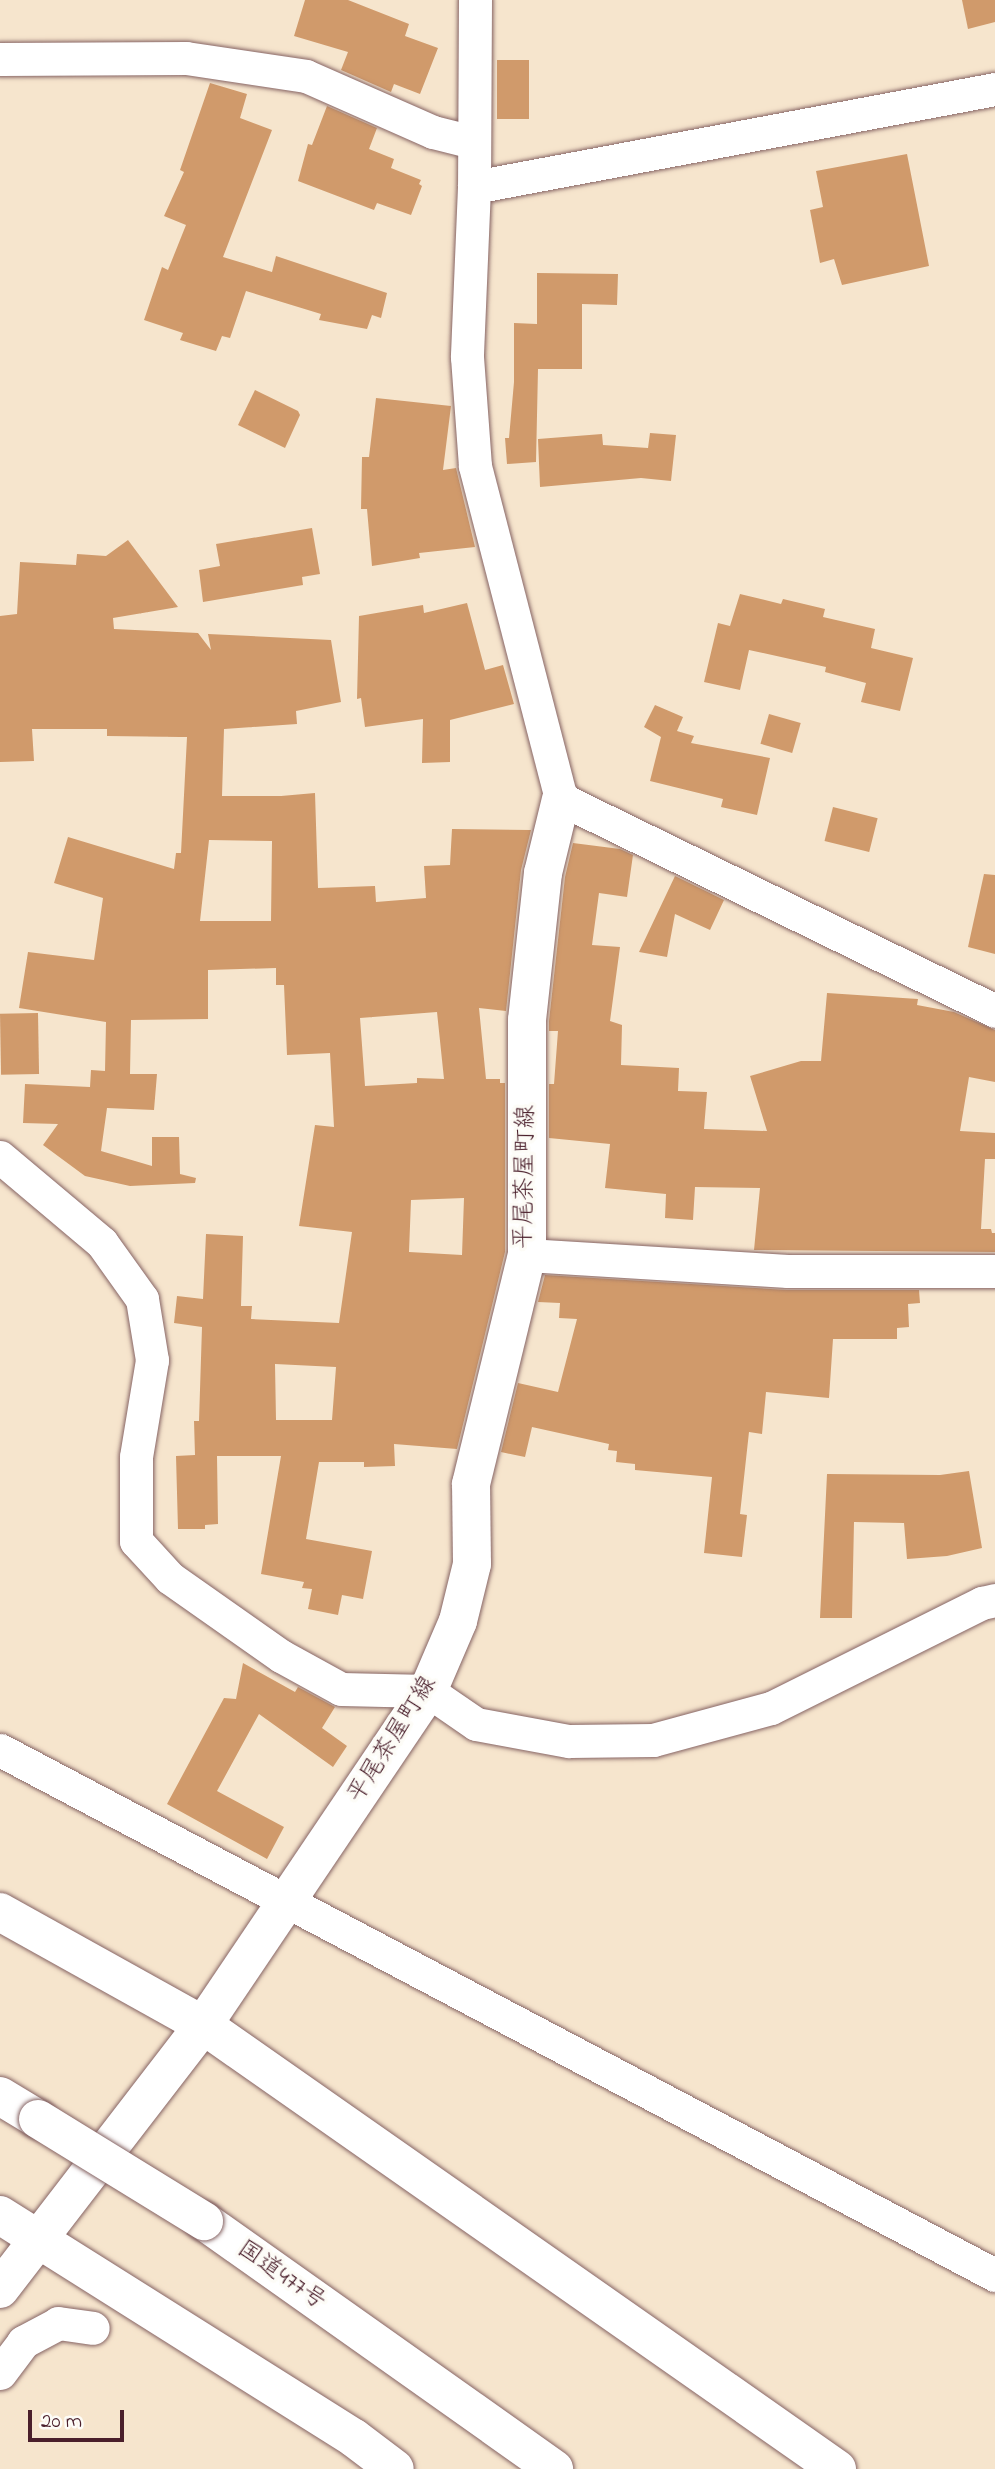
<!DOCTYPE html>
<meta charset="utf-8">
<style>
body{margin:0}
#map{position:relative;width:995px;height:2469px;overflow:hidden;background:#f6e5cd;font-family:"Indie Flower","Klee One",sans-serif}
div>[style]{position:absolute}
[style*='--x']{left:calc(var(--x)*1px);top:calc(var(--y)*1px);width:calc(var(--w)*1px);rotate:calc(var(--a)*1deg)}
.building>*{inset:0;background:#d09a6b;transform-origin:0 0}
.roads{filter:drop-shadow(0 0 2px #866464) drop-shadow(0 0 2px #866464)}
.street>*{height:33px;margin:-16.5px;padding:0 16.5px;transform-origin:16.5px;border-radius:16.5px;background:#fff}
.secondary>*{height:38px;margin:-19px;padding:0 19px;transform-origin:19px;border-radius:19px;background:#fff}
.highway>*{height:38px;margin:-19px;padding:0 19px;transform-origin:19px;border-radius:19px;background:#fff}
.bridges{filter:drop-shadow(0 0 2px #866464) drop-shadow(0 0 2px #866464)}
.highway-bridge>*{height:38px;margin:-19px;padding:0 19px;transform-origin:19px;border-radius:19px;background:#fff}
span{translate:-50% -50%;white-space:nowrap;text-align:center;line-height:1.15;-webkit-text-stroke:7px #fdfcf7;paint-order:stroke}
.street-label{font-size:24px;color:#4a1f2b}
.scale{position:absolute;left:28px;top:2410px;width:96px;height:32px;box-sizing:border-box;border:4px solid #4a1f2b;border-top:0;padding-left:9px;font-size:21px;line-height:24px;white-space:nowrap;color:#4a1f2b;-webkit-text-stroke:5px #fdfcf7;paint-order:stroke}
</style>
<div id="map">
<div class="building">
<i style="clip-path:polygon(305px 0,348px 0,409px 24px,405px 36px,438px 48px,420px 94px,394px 84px,391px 92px,341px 70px,348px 52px,294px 36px)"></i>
<i style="clip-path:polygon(962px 0,995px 0,995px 22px,968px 29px)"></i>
<i style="left:497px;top:60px;width:32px;height:59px"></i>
<i style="clip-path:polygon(210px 83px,247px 94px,240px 118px,272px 130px,223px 257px,272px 272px,276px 256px,387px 293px,381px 318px,372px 315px,367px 329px,319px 320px,321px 314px,246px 291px,230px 338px,222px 336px,216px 351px,180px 340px,183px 333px,144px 320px,162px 267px,168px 270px,186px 225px,164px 216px,184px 172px,180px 170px)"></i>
<i style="clip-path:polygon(327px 106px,377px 128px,369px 149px,394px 159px,391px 168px,421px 180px,419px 184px,422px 186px,411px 215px,377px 203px,374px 210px,298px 181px,308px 144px,312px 145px)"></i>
<i style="clip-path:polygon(907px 154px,929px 266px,842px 285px,834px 259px,820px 263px,810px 210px,823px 207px,816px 171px)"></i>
<i style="clip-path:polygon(537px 273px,618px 274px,617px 305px,582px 304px,582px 369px,538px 369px,536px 462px,507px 464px,505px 438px,509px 438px,514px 382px,514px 323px,537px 324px)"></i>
<i style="clip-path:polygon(255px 390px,298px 411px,300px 415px,285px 448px,238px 425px)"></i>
<i style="clip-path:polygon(376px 398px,451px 406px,443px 470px,456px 468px,475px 547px,419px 553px,420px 558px,372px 566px,367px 509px,361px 509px,362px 457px,369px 457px)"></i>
<i style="clip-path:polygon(650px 433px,676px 435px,671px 481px,641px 478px,540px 487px,538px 439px,602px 434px,603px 445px,648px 448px)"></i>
<i style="clip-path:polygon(312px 528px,320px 574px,302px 577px,303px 585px,203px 602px,199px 570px,220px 566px,216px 544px)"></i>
<i style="clip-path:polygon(evenodd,128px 540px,178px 607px,113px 618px,114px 629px,198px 633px,211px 650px,208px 634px,331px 640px,341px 702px,296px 711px,297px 724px,224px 729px,222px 796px,281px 796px,315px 793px,318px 888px,375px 886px,376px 902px,426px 898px,424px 866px,450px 865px,452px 829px,531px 830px,521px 870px,506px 1011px,479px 1008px,486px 1079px,500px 1079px,500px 1083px,505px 1083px,505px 1252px,457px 1449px,394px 1444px,395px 1466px,364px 1467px,364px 1462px,319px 1462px,306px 1539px,372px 1551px,363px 1599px,342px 1595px,338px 1615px,308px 1609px,312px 1589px,302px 1588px,304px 1582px,261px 1574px,281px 1456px,217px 1456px,218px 1524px,205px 1525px,205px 1529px,178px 1529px,176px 1456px,195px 1455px,194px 1421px,199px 1421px,202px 1327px,174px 1323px,177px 1296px,203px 1299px,206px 1234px,243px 1236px,241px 1306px,252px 1306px,251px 1319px,339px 1323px,352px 1232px,299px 1226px,315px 1125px,334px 1127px,330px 1053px,287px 1055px,284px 985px,276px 985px,276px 968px,208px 970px,208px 1019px,131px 1020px,130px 1074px,157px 1074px,154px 1110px,107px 1108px,101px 1151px,152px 1166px,152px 1137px,179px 1137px,180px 1174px,196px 1178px,195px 1183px,130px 1186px,85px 1176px,43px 1145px,58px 1124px,23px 1123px,25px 1084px,90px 1087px,91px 1070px,105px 1071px,106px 1022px,19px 1008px,28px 952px,94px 960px,103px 898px,54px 883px,68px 837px,174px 869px,176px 853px,181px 853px,187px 737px,107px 736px,107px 729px,32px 729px,34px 761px,0 762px,0 616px,17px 614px,20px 562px,76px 565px,77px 554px,106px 556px,128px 540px,209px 840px,272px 841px,271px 921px,200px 921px,209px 840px,128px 540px,437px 1012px,444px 1079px,417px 1078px,417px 1083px,365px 1086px,360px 1018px,437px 1012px,128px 540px,464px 1198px,462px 1255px,409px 1252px,411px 1200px,464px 1198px,128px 540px,275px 1364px,336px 1367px,332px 1420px,276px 1420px,275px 1364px)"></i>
<i style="clip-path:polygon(740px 594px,781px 604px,783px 599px,825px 609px,823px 617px,875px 629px,871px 648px,913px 658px,900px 711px,861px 702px,866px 683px,825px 672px,826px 667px,749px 650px,740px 690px,704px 682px,718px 623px,730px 626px)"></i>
<i style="clip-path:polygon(467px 603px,485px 670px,503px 665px,514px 704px,450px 720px,450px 762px,422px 763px,423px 719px,365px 727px,361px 698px,357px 699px,359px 616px,423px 605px,424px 613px)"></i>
<i style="clip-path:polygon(655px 705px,683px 717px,677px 731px,694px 736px,691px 743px,770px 758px,757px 815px,721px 807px,723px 799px,650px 781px,661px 737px,644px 727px)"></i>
<i style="left:769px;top:714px;width:33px;height:31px;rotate:16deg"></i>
<i style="left:833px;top:807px;width:46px;height:35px;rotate:14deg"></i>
<i style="clip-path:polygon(573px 843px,620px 849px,633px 855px,627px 897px,599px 893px,592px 945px,620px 947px,610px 1021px,622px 1025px,621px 1065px,679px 1068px,678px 1091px,707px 1092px,704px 1129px,767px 1131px,750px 1076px,801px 1061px,821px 1061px,827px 993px,918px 999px,917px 1005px,954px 1012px,995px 1030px,995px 1082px,969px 1077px,960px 1131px,995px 1133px,995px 1159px,985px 1159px,981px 1229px,991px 1229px,992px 1233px,995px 1233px,995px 1252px,754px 1250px,760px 1188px,695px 1187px,693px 1220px,665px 1218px,666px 1194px,605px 1188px,610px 1144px,549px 1138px,549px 1084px,554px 1084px,558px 1031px,549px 1031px,549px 1021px,565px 877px)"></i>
<i style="clip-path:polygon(984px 874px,995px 875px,995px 954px,968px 947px)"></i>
<i style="clip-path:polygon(675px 876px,724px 900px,710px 930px,675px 914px,667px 957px,639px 952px)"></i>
<i style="left:38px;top:1013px;width:61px;height:38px;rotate:89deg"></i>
<i style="clip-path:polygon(545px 1275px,787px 1290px,919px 1290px,920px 1303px,908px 1304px,909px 1327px,897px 1328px,897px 1339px,833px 1339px,829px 1398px,766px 1392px,762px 1434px,749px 1432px,740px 1514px,747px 1515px,742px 1557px,704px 1553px,712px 1477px,635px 1470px,635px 1464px,616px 1462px,617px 1451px,608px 1450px,609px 1444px,532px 1427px,525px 1457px,501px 1452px,518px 1383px,558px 1392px,577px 1319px,559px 1318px,560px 1303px,538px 1302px)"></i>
<i style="clip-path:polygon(969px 1471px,982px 1548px,947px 1556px,907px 1559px,904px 1523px,854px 1522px,852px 1618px,820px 1618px,827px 1474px,940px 1475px)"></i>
<i style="clip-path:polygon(243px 1663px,295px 1692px,298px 1687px,335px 1707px,322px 1728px,347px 1746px,333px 1767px,259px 1714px,217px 1791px,284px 1827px,267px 1859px,167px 1804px,224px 1698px,236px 1699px)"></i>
</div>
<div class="roads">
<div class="street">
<i style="--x:475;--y:0;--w:187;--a:90.3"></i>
<i style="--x:474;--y:187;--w:170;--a:92.4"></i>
<i style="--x:467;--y:357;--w:109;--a:85.8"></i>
<i style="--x:475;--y:466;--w:344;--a:75.5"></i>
<i style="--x:561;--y:799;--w:483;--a:26"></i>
<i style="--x:0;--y:59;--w:186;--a:-0.3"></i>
<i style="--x:186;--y:58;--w:121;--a:8.5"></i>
<i style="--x:306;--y:76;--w:139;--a:23.8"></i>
<i style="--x:433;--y:132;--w:41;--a:14"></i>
<i style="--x:474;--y:187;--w:530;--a:-10.65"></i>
<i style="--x:0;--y:1157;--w:133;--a:40.1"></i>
<i style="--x:102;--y:1243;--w:69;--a:54.5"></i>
<i style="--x:142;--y:1299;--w:62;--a:80.7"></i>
<i style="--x:152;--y:1360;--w:98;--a:99.4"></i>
<i style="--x:136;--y:1457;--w:84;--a:90"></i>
<i style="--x:136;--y:1541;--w:50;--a:47.4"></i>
<i style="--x:170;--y:1578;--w:136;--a:35.1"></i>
<i style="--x:281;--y:1656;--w:68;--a:28.8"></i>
<i style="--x:341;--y:1689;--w:87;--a:1.3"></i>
<i style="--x:428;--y:1691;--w:58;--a:34.5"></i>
<i style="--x:476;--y:1724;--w:95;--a:10.4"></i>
<i style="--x:569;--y:1741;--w:84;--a:-0.7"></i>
<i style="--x:653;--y:1740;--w:122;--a:-15.2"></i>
<i style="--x:771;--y:1708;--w:236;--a:-26.5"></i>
<i style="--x:982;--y:1603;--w:13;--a:-13"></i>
<i style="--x:527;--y:1255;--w:261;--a:3.5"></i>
<i style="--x:788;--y:1271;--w:207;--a:0"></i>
<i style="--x:0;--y:1750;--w:1125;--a:27.82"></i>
<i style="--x:0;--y:2373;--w:39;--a:-53"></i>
<i style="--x:23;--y:2342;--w:40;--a:-28"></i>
<i style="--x:58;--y:2323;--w:35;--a:8"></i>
</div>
<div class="secondary">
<i style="--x:0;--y:2289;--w:333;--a:-52.4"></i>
<i style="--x:203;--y:2025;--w:403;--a:-56"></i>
<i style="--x:428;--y:1691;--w:76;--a:-66.8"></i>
<i style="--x:458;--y:1621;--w:59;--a:-76.2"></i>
<i style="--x:472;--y:1564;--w:80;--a:-90.7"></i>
<i style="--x:471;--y:1484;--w:236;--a:-76.3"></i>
<i style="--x:527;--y:1255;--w:235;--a:-90"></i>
<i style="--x:527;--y:1020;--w:148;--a:-83.8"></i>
<i style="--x:543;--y:873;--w:76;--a:-76.3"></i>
</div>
<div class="highway">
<i style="--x:0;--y:1912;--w:232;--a:29.1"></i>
<i style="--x:203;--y:2025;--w:774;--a:35"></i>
<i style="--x:0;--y:2096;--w:44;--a:31.2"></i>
<i style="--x:0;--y:2215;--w:418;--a:32.2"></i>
<i style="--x:354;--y:2438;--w:51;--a:37.1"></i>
<i style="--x:204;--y:2221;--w:429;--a:35.3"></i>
</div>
</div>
<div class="bridges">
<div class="highway-bridge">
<i style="--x:38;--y:2119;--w:195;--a:31.6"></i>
</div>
</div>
<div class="street-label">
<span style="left:526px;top:1177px;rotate:-89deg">平尾茶屋町線</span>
<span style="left:393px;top:1740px;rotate:-58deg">平尾茶屋町線</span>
<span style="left:281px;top:2276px;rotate:35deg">国道477号</span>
</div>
<div class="scale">20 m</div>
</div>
